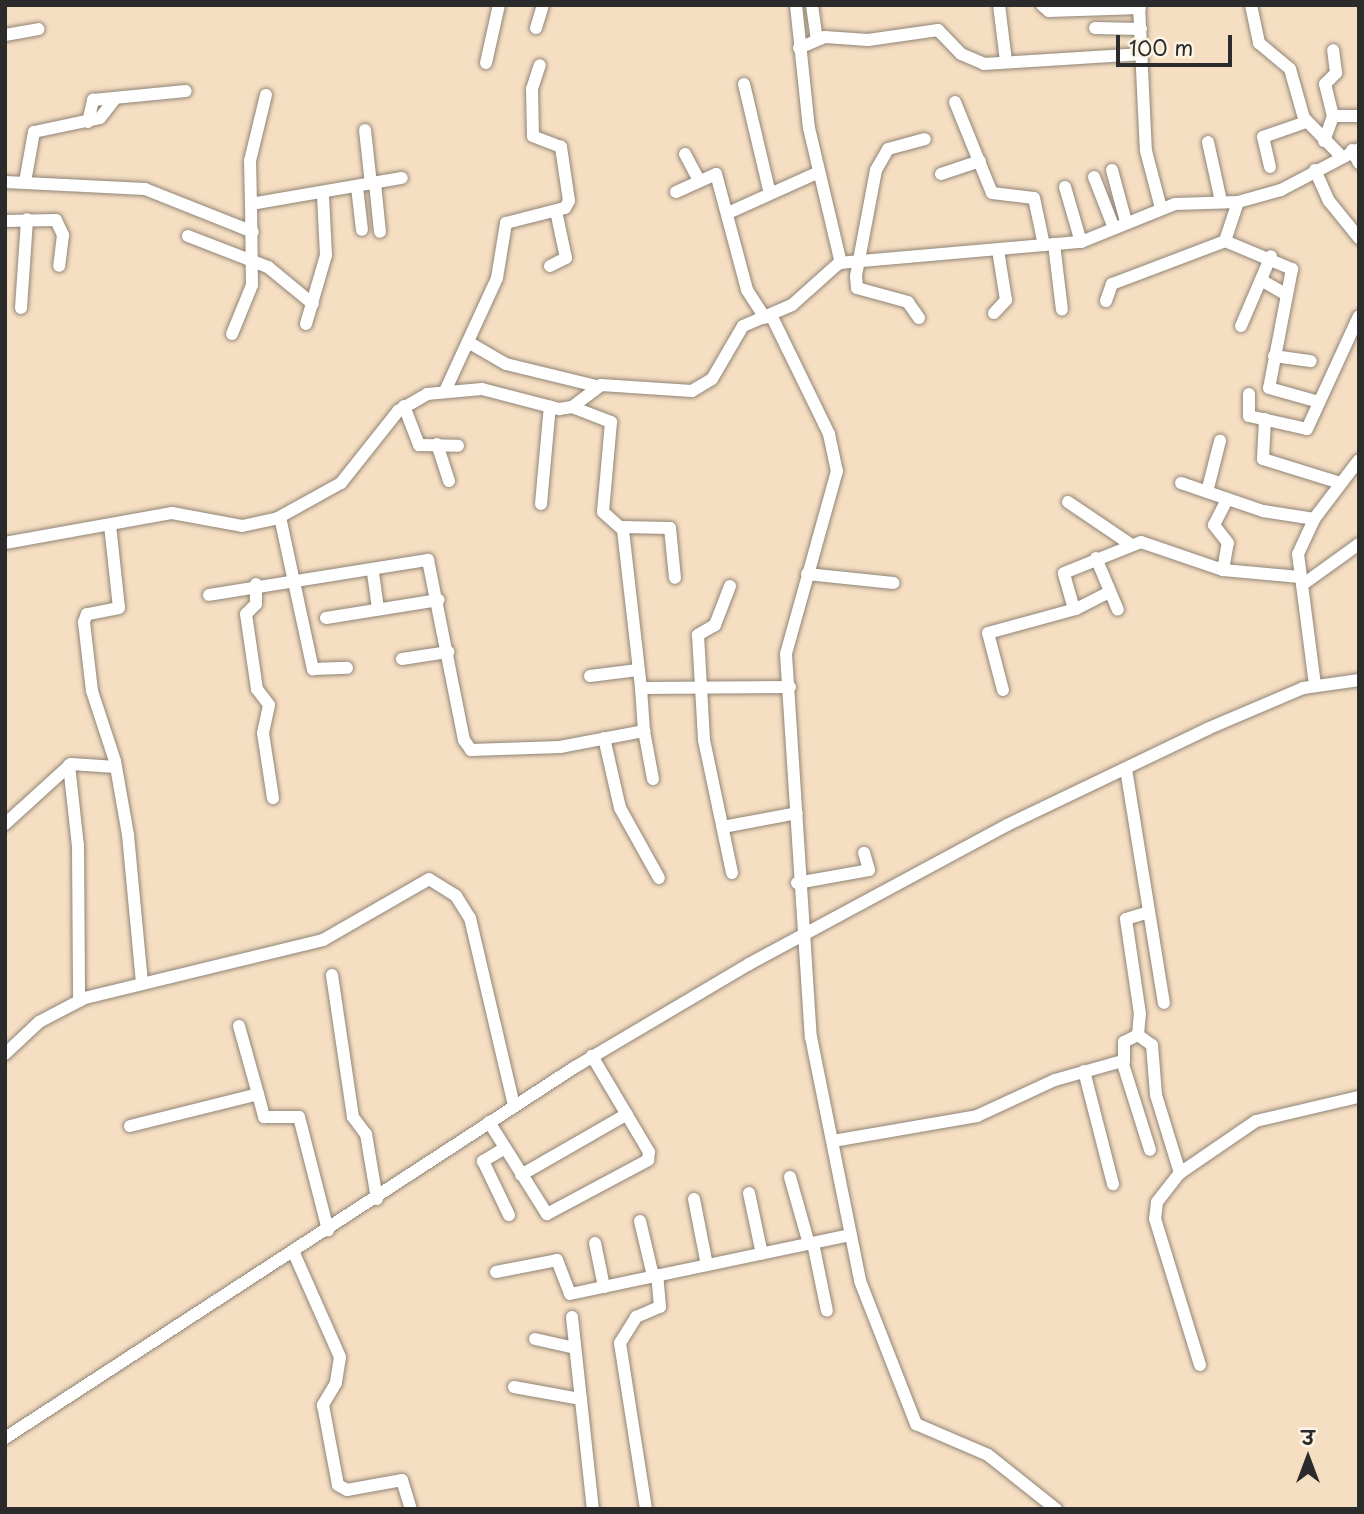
<!DOCTYPE html>
<meta charset="utf-8">
<style>
body{margin:0}
#map{position:relative;width:1364px;height:1514px;overflow:hidden;background:#f5dec2;font-family:"Playpen Sans","Playpen Sans Deva",sans-serif}
div>[style]{position:absolute}
[style*='--x']{left:calc(var(--x)*1px);top:calc(var(--y)*1px);width:calc(var(--w)*1px);rotate:calc(var(--a)*1deg)}
.roads{filter:drop-shadow(0 0 2px #908476) drop-shadow(0 0 2px #908476)}
.minor>*{height:12px;margin:-6px;padding:0 6px;transform-origin:6px;border-radius:6px;background:#fff}
span{translate:-50% -50%;white-space:nowrap;text-align:center;line-height:1.15;-webkit-text-stroke:7px #fcf5e5;paint-order:stroke}
.frame{position:absolute;inset:0;border:7px solid #2b2b2b;pointer-events:none}
.north{position:absolute;left:1273px;top:1423px;width:70px;height:70px;-webkit-text-stroke:5px #fcf5e5;paint-order:stroke;rotate:0deg;font-size:19px;font-weight:700;line-height:28px;text-align:center;color:#2b2b2b}
.north::after{content:'';display:block;margin:auto;width:24px;height:32px;background:#2b2b2b;clip-path:polygon(50% 0,100% 100%,50% 72%,0 100%)}
.scale{position:absolute;left:1116px;top:35px;width:116px;height:32px;box-sizing:border-box;border:4px solid #2b2b2b;border-top:0;padding-left:9px;font-size:21px;line-height:24px;white-space:nowrap;color:#2b2b2b;-webkit-text-stroke:5px #fcf5e5;paint-order:stroke}
</style>
<div id="map">
<div class="roads">
<div class="minor">
<i style="--x:796;--y:5;--w:124;--a:84"></i>
<i style="--x:809;--y:128;--w:139;--a:76.7"></i>
<i style="--x:812;--y:5;--w:35;--a:82"></i>
<i style="--x:999;--y:5;--w:56;--a:82.9"></i>
<i style="--x:1042;--y:5;--w:9;--a:41"></i>
<i style="--x:1049;--y:11;--w:91;--a:-1.9"></i>
<i style="--x:1139;--y:5;--w:146;--a:87.3"></i>
<i style="--x:1146;--y:151;--w:59;--a:75.3"></i>
<i style="--x:1251;--y:5;--w:39;--a:78"></i>
<i style="--x:1259;--y:43;--w:40;--a:40"></i>
<i style="--x:1290;--y:69;--w:51;--a:74.1"></i>
<i style="--x:1304;--y:118;--w:52;--a:45.8"></i>
<i style="--x:536;--y:28;--w:24;--a:-73"></i>
<i style="--x:1095;--y:28;--w:46;--a:1.2"></i>
<i style="--x:5;--y:35;--w:34;--a:-10"></i>
<i style="--x:799;--y:48;--w:28;--a:-23"></i>
<i style="--x:825;--y:37;--w:43;--a:4"></i>
<i style="--x:868;--y:40;--w:71;--a:-8.1"></i>
<i style="--x:938;--y:30;--w:33;--a:46"></i>
<i style="--x:961;--y:54;--w:25;--a:23"></i>
<i style="--x:984;--y:64;--w:159;--a:-3.6"></i>
<i style="--x:486;--y:63;--w:59;--a:-77.4"></i>
<i style="--x:744;--y:84;--w:109;--a:76.7"></i>
<i style="--x:955;--y:102;--w:98;--a:67.9"></i>
<i style="--x:992;--y:193;--w:42;--a:6.8"></i>
<i style="--x:1034;--y:198;--w:48;--a:78"></i>
<i style="--x:1333;--y:116;--w:26;--a:0"></i>
<i style="--x:88;--y:122;--w:23;--a:-77"></i>
<i style="--x:93;--y:100;--w:93;--a:-5.5"></i>
<i style="--x:365;--y:130;--w:54;--a:83.7"></i>
<i style="--x:1324;--y:141;--w:27;--a:-70"></i>
<i style="--x:1333;--y:116;--w:33;--a:-104"></i>
<i style="--x:1325;--y:84;--w:16;--a:-45"></i>
<i style="--x:1336;--y:73;--w:23;--a:-97"></i>
<i style="--x:1208;--y:142;--w:60;--a:77.6"></i>
<i style="--x:1352;--y:150;--w:15;--a:62"></i>
<i style="--x:685;--y:154;--w:27;--a:62"></i>
<i style="--x:1270;--y:167;--w:31;--a:-103"></i>
<i style="--x:1263;--y:137;--w:46;--a:-19.2"></i>
<i style="--x:1112;--y:170;--w:54;--a:74.9"></i>
<i style="--x:1315;--y:170;--w:34;--a:66"></i>
<i style="--x:1329;--y:201;--w:48;--a:51"></i>
<i style="--x:941;--y:174;--w:41;--a:-18.4"></i>
<i style="--x:1094;--y:177;--w:55;--a:68.6"></i>
<i style="--x:5;--y:182;--w:140;--a:2.9"></i>
<i style="--x:145;--y:189;--w:116;--a:21.7"></i>
<i style="--x:25;--y:182;--w:51;--a:-79.8"></i>
<i style="--x:34;--y:132;--w:67;--a:-12"></i>
<i style="--x:100;--y:118;--w:24;--a:-52"></i>
<i style="--x:375;--y:183;--w:49;--a:84.2"></i>
<i style="--x:357;--y:187;--w:43;--a:83.4"></i>
<i style="--x:1065;--y:187;--w:57;--a:73.8"></i>
<i style="--x:676;--y:192;--w:44;--a:-24.2"></i>
<i style="--x:716;--y:174;--w:120;--a:75"></i>
<i style="--x:747;--y:290;--w:33;--a:57"></i>
<i style="--x:251;--y:204;--w:43;--a:-91.3"></i>
<i style="--x:250;--y:161;--w:68;--a:-76.4"></i>
<i style="--x:728;--y:213;--w:98;--a:-24.2"></i>
<i style="--x:5;--y:221;--w:51;--a:-1.1"></i>
<i style="--x:56;--y:220;--w:17;--a:65"></i>
<i style="--x:63;--y:235;--w:31;--a:97"></i>
<i style="--x:188;--y:236;--w:86;--a:21.2"></i>
<i style="--x:268;--y:267;--w:58;--a:39.4"></i>
<i style="--x:1225;--y:241;--w:73;--a:22.7"></i>
<i style="--x:1292;--y:269;--w:121;--a:100.9"></i>
<i style="--x:1269;--y:388;--w:52;--a:15.6"></i>
<i style="--x:1054;--y:244;--w:66;--a:83.1"></i>
<i style="--x:550;--y:266;--w:18;--a:-27"></i>
<i style="--x:566;--y:258;--w:48;--a:-102"></i>
<i style="--x:1261;--y:280;--w:28;--a:30"></i>
<i style="--x:1106;--y:301;--w:18;--a:-71"></i>
<i style="--x:1112;--y:284;--w:121;--a:-20.8"></i>
<i style="--x:1225;--y:241;--w:41;--a:-71.6"></i>
<i style="--x:21;--y:308;--w:89;--a:-86.1"></i>
<i style="--x:994;--y:313;--w:18;--a:-47"></i>
<i style="--x:1006;--y:300;--w:51;--a:-99.1"></i>
<i style="--x:771;--y:315;--w:132;--a:64"></i>
<i style="--x:829;--y:434;--w:38;--a:78"></i>
<i style="--x:837;--y:471;--w:190;--a:105.6"></i>
<i style="--x:786;--y:654;--w:384;--a:86.3"></i>
<i style="--x:811;--y:1037;--w:249;--a:78.6"></i>
<i style="--x:860;--y:1281;--w:154;--a:68.6"></i>
<i style="--x:916;--y:1424;--w:78;--a:23.3"></i>
<i style="--x:988;--y:1455;--w:87;--a:38.5"></i>
<i style="--x:919;--y:318;--w:19;--a:-125"></i>
<i style="--x:908;--y:302;--w:53;--a:-164.6"></i>
<i style="--x:857;--y:288;--w:12;--a:-95"></i>
<i style="--x:856;--y:276;--w:108;--a:-79.3"></i>
<i style="--x:876;--y:170;--w:24;--a:-60"></i>
<i style="--x:888;--y:149;--w:38;--a:-15"></i>
<i style="--x:306;--y:324;--w:72;--a:-73.8"></i>
<i style="--x:326;--y:255;--w:60;--a:-92.9"></i>
<i style="--x:1241;--y:326;--w:76;--a:-66.8"></i>
<i style="--x:232;--y:334;--w:53;--a:-67.8"></i>
<i style="--x:252;--y:285;--w:81;--a:-90.7"></i>
<i style="--x:251;--y:204;--w:153;--a:-9.8"></i>
<i style="--x:468;--y:342;--w:44;--a:30.1"></i>
<i style="--x:506;--y:364;--w:93;--a:13.7"></i>
<i style="--x:1274;--y:356;--w:37;--a:8"></i>
<i style="--x:446;--y:389;--w:122;--a:-65.3"></i>
<i style="--x:497;--y:278;--w:56;--a:-80.7"></i>
<i style="--x:506;--y:223;--w:61;--a:-14.3"></i>
<i style="--x:565;--y:208;--w:8;--a:-60"></i>
<i style="--x:569;--y:201;--w:55;--a:-98.4"></i>
<i style="--x:561;--y:147;--w:30;--a:-159"></i>
<i style="--x:533;--y:136;--w:47;--a:-91.2"></i>
<i style="--x:532;--y:89;--w:25;--a:-72"></i>
<i style="--x:1249;--y:394;--w:22;--a:90"></i>
<i style="--x:1249;--y:416;--w:59;--a:12.6"></i>
<i style="--x:1307;--y:429;--w:124;--a:-65.3"></i>
<i style="--x:404;--y:406;--w:42;--a:69"></i>
<i style="--x:419;--y:445;--w:39;--a:1"></i>
<i style="--x:572;--y:407;--w:42;--a:21"></i>
<i style="--x:611;--y:422;--w:90;--a:95.1"></i>
<i style="--x:603;--y:512;--w:27;--a:42"></i>
<i style="--x:623;--y:530;--w:159;--a:83.5"></i>
<i style="--x:1265;--y:419;--w:40;--a:92.9"></i>
<i style="--x:1263;--y:459;--w:81;--a:17.3"></i>
<i style="--x:437;--y:444;--w:39;--a:72"></i>
<i style="--x:1181;--y:483;--w:87;--a:18.9"></i>
<i style="--x:1263;--y:511;--w:52;--a:8.9"></i>
<i style="--x:1207;--y:492;--w:53;--a:-75.7"></i>
<i style="--x:1068;--y:502;--w:75;--a:34.1"></i>
<i style="--x:541;--y:504;--w:98;--a:-84.8"></i>
<i style="--x:280;--y:517;--w:156;--a:77.8"></i>
<i style="--x:313;--y:669;--w:34;--a:-2"></i>
<i style="--x:110;--y:525;--w:83;--a:83.8"></i>
<i style="--x:119;--y:608;--w:33;--a:169"></i>
<i style="--x:87;--y:614;--w:9;--a:111"></i>
<i style="--x:84;--y:622;--w:69;--a:83.4"></i>
<i style="--x:92;--y:691;--w:74;--a:71.8"></i>
<i style="--x:115;--y:761;--w:75;--a:80"></i>
<i style="--x:128;--y:835;--w:148;--a:84.6"></i>
<i style="--x:622;--y:527;--w:48;--a:1.2"></i>
<i style="--x:670;--y:528;--w:50;--a:84.3"></i>
<i style="--x:5;--y:543;--w:170;--a:-10.2"></i>
<i style="--x:172;--y:513;--w:71;--a:10.5"></i>
<i style="--x:242;--y:526;--w:35;--a:-12"></i>
<i style="--x:276;--y:519;--w:74;--a:-29"></i>
<i style="--x:341;--y:483;--w:92;--a:-51.6"></i>
<i style="--x:398;--y:411;--w:34;--a:-30"></i>
<i style="--x:427;--y:394;--w:55;--a:-5.2"></i>
<i style="--x:482;--y:389;--w:80;--a:14.6"></i>
<i style="--x:559;--y:409;--w:13;--a:-9"></i>
<i style="--x:572;--y:407;--w:36;--a:-37"></i>
<i style="--x:601;--y:385;--w:91;--a:3.8"></i>
<i style="--x:692;--y:391;--w:23;--a:-31"></i>
<i style="--x:712;--y:379;--w:61;--a:-59.7"></i>
<i style="--x:743;--y:326;--w:53;--a:-23.2"></i>
<i style="--x:792;--y:305;--w:63;--a:-41.8"></i>
<i style="--x:839;--y:263;--w:243;--a:-5"></i>
<i style="--x:1081;--y:242;--w:101;--a:-22"></i>
<i style="--x:1175;--y:204;--w:63;--a:-1.8"></i>
<i style="--x:1238;--y:202;--w:45;--a:-15.6"></i>
<i style="--x:1281;--y:190;--w:88;--a:-27.7"></i>
<i style="--x:1096;--y:558;--w:56;--a:67.1"></i>
<i style="--x:1223;--y:570;--w:27;--a:-80"></i>
<i style="--x:1228;--y:543;--w:23;--a:-128"></i>
<i style="--x:1214;--y:525;--w:29;--a:-63"></i>
<i style="--x:373;--y:573;--w:35;--a:82"></i>
<i style="--x:807;--y:574;--w:87;--a:5.9"></i>
<i style="--x:256;--y:584;--w:20;--a:90"></i>
<i style="--x:256;--y:604;--w:14;--a:135"></i>
<i style="--x:246;--y:614;--w:76;--a:81.7"></i>
<i style="--x:257;--y:689;--w:20;--a:53"></i>
<i style="--x:269;--y:705;--w:29;--a:102"></i>
<i style="--x:263;--y:733;--w:66;--a:81.3"></i>
<i style="--x:1302;--y:585;--w:70;--a:-35.7"></i>
<i style="--x:730;--y:586;--w:42;--a:111"></i>
<i style="--x:715;--y:625;--w:20;--a:150"></i>
<i style="--x:698;--y:635;--w:105;--a:86.7"></i>
<i style="--x:704;--y:740;--w:136;--a:78.1"></i>
<i style="--x:209;--y:595;--w:222;--a:-9.1"></i>
<i style="--x:428;--y:560;--w:184;--a:78.7"></i>
<i style="--x:464;--y:740;--w:12;--a:55"></i>
<i style="--x:471;--y:750;--w:89;--a:-1.9"></i>
<i style="--x:560;--y:747;--w:86;--a:-10.8"></i>
<i style="--x:644;--y:731;--w:43;--a:-94"></i>
<i style="--x:641;--y:688;--w:149;--a:-0.4"></i>
<i style="--x:1074;--y:609;--w:37;--a:-106"></i>
<i style="--x:1064;--y:573;--w:83;--a:-21.9"></i>
<i style="--x:1141;--y:542;--w:87;--a:18.9"></i>
<i style="--x:1223;--y:570;--w:77;--a:5.2"></i>
<i style="--x:326;--y:618;--w:114;--a:-9.1"></i>
<i style="--x:402;--y:659;--w:47;--a:-8.7"></i>
<i style="--x:590;--y:676;--w:48;--a:-7.1"></i>
<i style="--x:1315;--y:685;--w:132;--a:-97.4"></i>
<i style="--x:1298;--y:554;--w:38;--a:-65"></i>
<i style="--x:1314;--y:519;--w:74;--a:-52.7"></i>
<i style="--x:1003;--y:690;--w:59;--a:-104.7"></i>
<i style="--x:988;--y:633;--w:91;--a:-15.3"></i>
<i style="--x:1076;--y:609;--w:38;--a:-27"></i>
<i style="--x:644;--y:731;--w:49;--a:79.4"></i>
<i style="--x:604;--y:738;--w:72;--a:77.1"></i>
<i style="--x:620;--y:808;--w:80;--a:60.9"></i>
<i style="--x:69;--y:765;--w:81;--a:83.7"></i>
<i style="--x:78;--y:846;--w:155;--a:89.6"></i>
<i style="--x:1126;--y:769;--w:237;--a:80.8"></i>
<i style="--x:5;--y:824;--w:89;--a:-42.3"></i>
<i style="--x:71;--y:764;--w:45;--a:3.8"></i>
<i style="--x:723;--y:827;--w:75;--a:-10.7"></i>
<i style="--x:797;--y:883;--w:73;--a:-10.2"></i>
<i style="--x:869;--y:870;--w:18;--a:-106"></i>
<i style="--x:332;--y:975;--w:144;--a:81.6"></i>
<i style="--x:353;--y:1117;--w:21;--a:53"></i>
<i style="--x:366;--y:1134;--w:66;--a:80.4"></i>
<i style="--x:239;--y:1026;--w:71;--a:74.4"></i>
<i style="--x:1138;--y:1035;--w:17;--a:36"></i>
<i style="--x:1152;--y:1045;--w:50;--a:85.4"></i>
<i style="--x:1156;--y:1095;--w:82;--a:72.9"></i>
<i style="--x:5;--y:1054;--w:47;--a:-43.3"></i>
<i style="--x:39;--y:1022;--w:52;--a:-27.6"></i>
<i style="--x:85;--y:998;--w:245;--a:-13.7"></i>
<i style="--x:323;--y:940;--w:122;--a:-29.9"></i>
<i style="--x:429;--y:879;--w:32;--a:32"></i>
<i style="--x:456;--y:896;--w:26;--a:58"></i>
<i style="--x:470;--y:918;--w:193;--a:76.8"></i>
<i style="--x:1124;--y:1062;--w:20;--a:-90"></i>
<i style="--x:1124;--y:1042;--w:16;--a:-27"></i>
<i style="--x:1138;--y:1035;--w:21;--a:-85"></i>
<i style="--x:1140;--y:1014;--w:96;--a:-98.4"></i>
<i style="--x:1126;--y:919;--w:24;--a:-17"></i>
<i style="--x:1084;--y:1071;--w:117;--a:75.6"></i>
<i style="--x:489;--y:1122;--w:109;--a:57.8"></i>
<i style="--x:547;--y:1214;--w:115;--a:-28.1"></i>
<i style="--x:648;--y:1160;--w:8;--a:-83"></i>
<i style="--x:649;--y:1152;--w:112;--a:-120.7"></i>
<i style="--x:130;--y:1126;--w:132;--a:-14"></i>
<i style="--x:258;--y:1094;--w:24;--a:75"></i>
<i style="--x:264;--y:1117;--w:35;--a:0"></i>
<i style="--x:299;--y:1117;--w:117;--a:75.6"></i>
<i style="--x:833;--y:1141;--w:146;--a:-9.8"></i>
<i style="--x:977;--y:1116;--w:86;--a:-24.8"></i>
<i style="--x:1055;--y:1080;--w:70;--a:-15.8"></i>
<i style="--x:1122;--y:1061;--w:93;--a:72.5"></i>
<i style="--x:505;--y:1148;--w:26;--a:149"></i>
<i style="--x:483;--y:1161;--w:60;--a:64.3"></i>
<i style="--x:521;--y:1175;--w:122;--a:-29.9"></i>
<i style="--x:790;--y:1177;--w:70;--a:74.2"></i>
<i style="--x:749;--y:1193;--w:62;--a:78"></i>
<i style="--x:694;--y:1199;--w:67;--a:78.9"></i>
<i style="--x:640;--y:1221;--w:57;--a:76.7"></i>
<i style="--x:595;--y:1243;--w:45;--a:78.4"></i>
<i style="--x:813;--y:1243;--w:69;--a:78.4"></i>
<i style="--x:293;--y:1251;--w:116;--a:66.1"></i>
<i style="--x:340;--y:1357;--w:26;--a:99"></i>
<i style="--x:336;--y:1383;--w:26;--a:121"></i>
<i style="--x:323;--y:1405;--w:81;--a:79.4"></i>
<i style="--x:338;--y:1485;--w:10;--a:29"></i>
<i style="--x:347;--y:1490;--w:56;--a:-10.3"></i>
<i style="--x:402;--y:1480;--w:30;--a:73"></i>
<i style="--x:496;--y:1272;--w:62;--a:-11.1"></i>
<i style="--x:557;--y:1260;--w:36;--a:69"></i>
<i style="--x:570;--y:1294;--w:287;--a:-11.9"></i>
<i style="--x:572;--y:1317;--w:193;--a:83.8"></i>
<i style="--x:535;--y:1339;--w:41;--a:12.7"></i>
<i style="--x:1200;--y:1365;--w:153;--a:-107.1"></i>
<i style="--x:1155;--y:1219;--w:17;--a:-83"></i>
<i style="--x:1157;--y:1202;--w:37;--a:-52"></i>
<i style="--x:1180;--y:1173;--w:92;--a:-34.4"></i>
<i style="--x:1256;--y:1121;--w:105;--a:-13.2"></i>
<i style="--x:514;--y:1387;--w:68;--a:10.2"></i>
<i style="--x:5;--y:1438;--w:680;--a:-33.06"></i>
<i style="--x:575;--y:1067;--w:202;--a:-30.6"></i>
<i style="--x:749;--y:964;--w:293;--a:-28.3"></i>
<i style="--x:1007;--y:825;--w:222;--a:-25.6"></i>
<i style="--x:1207;--y:729;--w:104;--a:-23.1"></i>
<i style="--x:1303;--y:688;--w:57;--a:-8.1"></i>
<i style="--x:646;--y:1509;--w:168;--a:-98.9"></i>
<i style="--x:620;--y:1343;--w:31;--a:-58"></i>
<i style="--x:636;--y:1317;--w:26;--a:-23"></i>
<i style="--x:660;--y:1307;--w:32;--a:-95"></i>
</div>
</div>
<div class="frame"></div>
<div class="north">उ</div>
<div class="scale">100 m</div>
</div>
